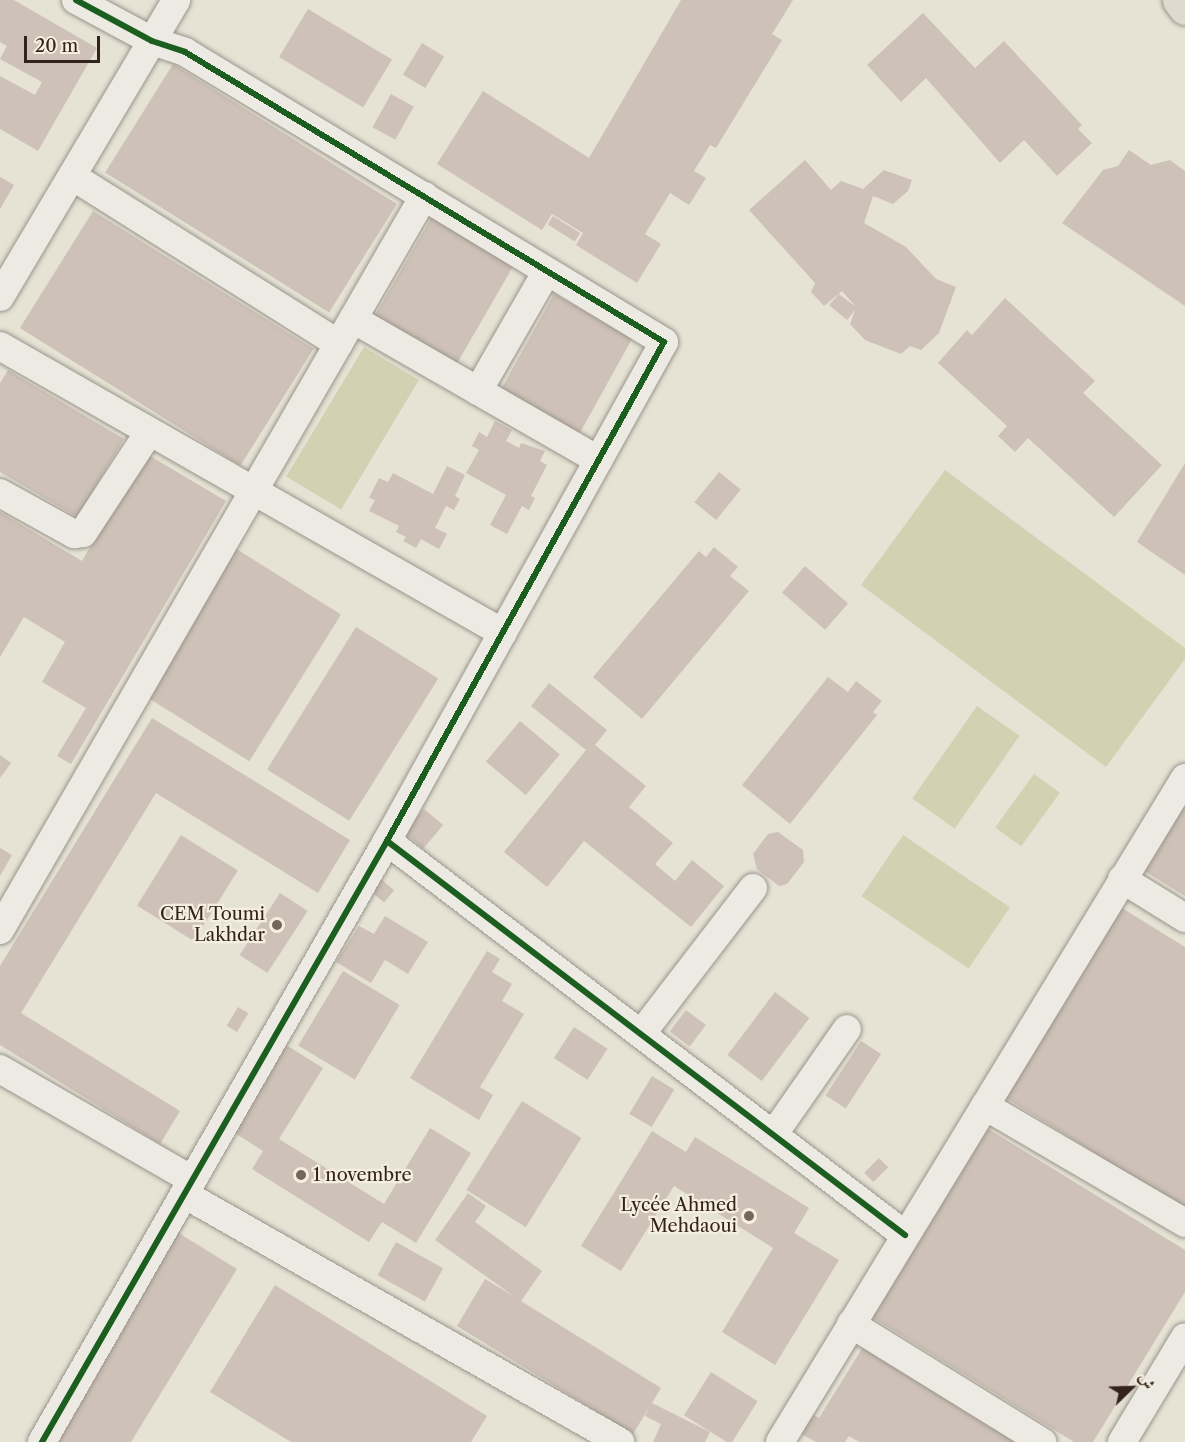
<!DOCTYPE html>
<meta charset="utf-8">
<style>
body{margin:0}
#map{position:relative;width:1185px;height:1442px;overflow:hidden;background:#e6e3d5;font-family:"Libre Caslon Text",Amiri,serif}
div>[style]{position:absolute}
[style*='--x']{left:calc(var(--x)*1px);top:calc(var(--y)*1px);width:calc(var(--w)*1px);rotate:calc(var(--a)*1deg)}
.green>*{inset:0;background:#d2d1b1;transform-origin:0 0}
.building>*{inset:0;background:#cec1b7;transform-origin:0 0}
.roads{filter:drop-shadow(0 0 2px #99958c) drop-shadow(0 0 2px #99958c)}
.minor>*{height:28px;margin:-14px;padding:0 14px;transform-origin:14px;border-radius:14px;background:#eceae3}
.major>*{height:33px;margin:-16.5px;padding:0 16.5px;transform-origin:16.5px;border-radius:16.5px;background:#dfdacd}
.cycleway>*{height:6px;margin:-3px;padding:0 3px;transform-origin:3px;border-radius:3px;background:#1b5e20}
.dots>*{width:16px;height:16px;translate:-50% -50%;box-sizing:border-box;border:3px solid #f4efde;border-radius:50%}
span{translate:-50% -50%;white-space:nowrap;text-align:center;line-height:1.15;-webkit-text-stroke:4.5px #f4efde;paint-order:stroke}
.poi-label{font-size:18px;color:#34231d}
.right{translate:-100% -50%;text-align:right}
.left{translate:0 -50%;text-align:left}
.north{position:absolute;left:1101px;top:1358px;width:60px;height:60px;-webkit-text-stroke:4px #f4efde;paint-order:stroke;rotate:67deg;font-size:16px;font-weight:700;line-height:24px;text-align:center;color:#34231d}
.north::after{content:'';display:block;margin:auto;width:21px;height:27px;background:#34231d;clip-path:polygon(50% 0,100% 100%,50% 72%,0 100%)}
.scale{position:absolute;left:24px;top:36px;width:76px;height:27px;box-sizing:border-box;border:3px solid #34231d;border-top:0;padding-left:8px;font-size:18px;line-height:21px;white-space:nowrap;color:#34231d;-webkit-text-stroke:4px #f4efde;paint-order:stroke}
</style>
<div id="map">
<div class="green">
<i style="left:364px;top:347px;width:64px;height:151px;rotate:31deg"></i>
<i style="clip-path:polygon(945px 470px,1185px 648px,1185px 659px,1106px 767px,861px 585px)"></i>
<i style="left:977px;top:706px;width:52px;height:113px;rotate:35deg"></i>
<i style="left:1034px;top:774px;width:32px;height:66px;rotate:36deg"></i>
<i style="left:903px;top:835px;width:129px;height:74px;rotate:34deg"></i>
</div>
<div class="building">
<i style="clip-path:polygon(0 0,14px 0,97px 48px,38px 151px,0 129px,0 76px,35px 95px,42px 82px,0 59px,7px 46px,0 42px)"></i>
<i style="clip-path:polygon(681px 0,793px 0,772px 34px,782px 40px,716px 148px,710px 145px,694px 171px,706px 178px,689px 205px,670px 193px,645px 234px,661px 244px,637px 283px,576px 245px,583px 233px,552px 214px,542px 230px,437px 164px,483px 91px,589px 158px)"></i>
<i style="left:308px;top:9px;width:98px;height:56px;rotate:31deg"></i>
<i style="clip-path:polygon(923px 13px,975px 68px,1004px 41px,1082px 125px,1078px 129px,1092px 143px,1057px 176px,1024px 140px,1000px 163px,926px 78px,901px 102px,867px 65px)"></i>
<i style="left:422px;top:43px;width:26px;height:37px;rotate:31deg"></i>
<i style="left:173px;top:64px;width:264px;height:128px;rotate:32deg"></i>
<i style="left:391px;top:94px;width:26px;height:38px;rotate:29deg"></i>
<i style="clip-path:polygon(1129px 150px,1151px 165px,1170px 160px,1185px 171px,1185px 306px,1062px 223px,1103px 170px,1118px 166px)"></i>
<i style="clip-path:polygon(805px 160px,831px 190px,841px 181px,863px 189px,884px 170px,912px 180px,908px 191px,893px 204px,873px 196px,864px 223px,906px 247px,936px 279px,956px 287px,939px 333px,921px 350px,910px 346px,901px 354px,865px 340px,850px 324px,855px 310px,847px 320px,829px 305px,839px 294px,856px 307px,842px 291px,824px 306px,811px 292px,815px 283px,749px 210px)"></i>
<i style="clip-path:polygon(0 177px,14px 185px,0 209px)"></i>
<i style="left:93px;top:211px;width:260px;height:138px;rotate:32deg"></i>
<i style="left:433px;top:215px;width:95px;height:116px;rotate:30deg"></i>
<i style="left:553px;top:216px;width:32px;height:10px;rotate:32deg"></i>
<i style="left:554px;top:294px;width:90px;height:112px;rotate:29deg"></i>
<i style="clip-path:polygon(1005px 298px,1095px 381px,1083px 393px,1162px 465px,1114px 517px,1028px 438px,1015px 452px,998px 436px,1007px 426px,938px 363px,967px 330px,972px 335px)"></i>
<i style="clip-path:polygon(8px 370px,124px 439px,77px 517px,0 472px,0 383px)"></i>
<i style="clip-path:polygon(495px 421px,512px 430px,506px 441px,519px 448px,521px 443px,545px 451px,540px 461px,547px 465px,531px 496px,535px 498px,529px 510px,522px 506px,507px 534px,490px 525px,506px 495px,466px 473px,479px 450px,472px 446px,479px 432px,487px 437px)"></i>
<i style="clip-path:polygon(145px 453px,226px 501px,71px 764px,57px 756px,86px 708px,42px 682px,65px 642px,24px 617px,0 657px,0 512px,82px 561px)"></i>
<i style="clip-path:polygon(1185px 463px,1185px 575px,1137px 542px)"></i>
<i style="clip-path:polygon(447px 466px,465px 475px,455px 496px,460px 499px,454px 510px,446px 506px,435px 528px,447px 534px,439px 549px,421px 539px,416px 548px,403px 541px,406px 537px,396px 532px,399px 526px,369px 511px,375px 500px,369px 498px,379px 478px,388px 482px,393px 473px,433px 494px)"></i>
<i style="left:719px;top:472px;width:28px;height:39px;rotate:39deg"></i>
<i style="left:230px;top:545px;width:131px;height:173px;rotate:32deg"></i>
<i style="clip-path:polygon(714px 547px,738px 567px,730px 576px,749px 591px,642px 719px,593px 677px,699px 551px,706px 557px)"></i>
<i style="left:805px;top:566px;width:57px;height:35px;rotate:41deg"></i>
<i style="left:356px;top:627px;width:97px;height:168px;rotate:32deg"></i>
<i style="clip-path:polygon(828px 677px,848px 692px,856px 681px,882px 701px,873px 712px,877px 715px,790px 824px,742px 785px)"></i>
<i style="clip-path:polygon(549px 683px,607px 730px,595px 745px,646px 786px,629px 807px,673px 843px,655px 864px,675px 881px,692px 860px,724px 886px,691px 927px,584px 841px,547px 887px,504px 852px,586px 750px,531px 706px)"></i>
<i style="clip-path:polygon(152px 718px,350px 840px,318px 893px,156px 793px,21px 1013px,180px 1111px,160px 1144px,0 1045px,0 966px)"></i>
<i style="left:520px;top:721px;width:52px;height:53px;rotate:40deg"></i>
<i style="clip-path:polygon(0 755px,11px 763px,0 778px)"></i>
<i style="clip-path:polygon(1185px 801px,1185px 896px,1143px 870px)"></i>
<i style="left:424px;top:809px;width:25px;height:31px;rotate:40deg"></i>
<i style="clip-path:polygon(778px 832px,803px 850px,804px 862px,787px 884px,779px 886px,757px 869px,753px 854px,768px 834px)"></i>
<i style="left:181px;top:835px;width:67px;height:83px;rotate:32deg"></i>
<i style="clip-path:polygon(0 848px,12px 855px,0 876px)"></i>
<i style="left:382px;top:880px;width:16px;height:16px;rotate:40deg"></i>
<i style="left:280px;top:893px;width:33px;height:74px;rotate:33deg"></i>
<i style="clip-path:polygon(1117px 905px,1185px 947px,1185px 1209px,1001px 1095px)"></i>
<i style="clip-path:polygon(385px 916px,428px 942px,408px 974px,385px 960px,371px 983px,336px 962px,359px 926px,374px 934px)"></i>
<i style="clip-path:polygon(487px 951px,500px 959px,492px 972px,512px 984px,502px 1001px,524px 1014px,480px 1087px,493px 1095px,479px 1120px,410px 1078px)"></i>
<i style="left:343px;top:971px;width:66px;height:87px;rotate:31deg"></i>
<i style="left:775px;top:992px;width:43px;height:79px;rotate:37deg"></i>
<i style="left:238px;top:1007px;width:12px;height:22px;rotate:31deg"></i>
<i style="left:686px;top:1010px;width:25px;height:27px;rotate:37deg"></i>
<i style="left:574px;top:1027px;width:40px;height:37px;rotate:33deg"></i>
<i style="left:861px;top:1041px;width:24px;height:65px;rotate:33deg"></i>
<i style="clip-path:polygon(283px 1043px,323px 1068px,279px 1139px,384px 1204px,430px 1128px,471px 1153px,416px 1243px,382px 1222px,369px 1242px,252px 1169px,263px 1151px,230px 1130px)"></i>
<i style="left:652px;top:1076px;width:26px;height:44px;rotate:31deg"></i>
<i style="left:522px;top:1101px;width:70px;height:105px;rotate:32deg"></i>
<i style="clip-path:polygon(985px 1127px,1185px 1250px,1185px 1292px,1093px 1442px,1074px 1442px,870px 1316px)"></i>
<i style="clip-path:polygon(652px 1131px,686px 1152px,695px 1137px,809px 1208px,794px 1233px,839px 1260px,775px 1365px,722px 1332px,773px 1248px,674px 1186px,621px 1271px,581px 1246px)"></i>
<i style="left:879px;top:1158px;width:13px;height:21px;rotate:45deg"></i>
<i style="clip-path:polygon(468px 1193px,486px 1206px,475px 1222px,542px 1271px,521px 1301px,661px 1388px,652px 1403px,710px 1432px,705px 1442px,653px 1442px,661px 1424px,645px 1416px,650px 1406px,633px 1434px,457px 1326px,485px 1279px,515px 1297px,435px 1240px)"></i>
<i style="clip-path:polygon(177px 1232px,237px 1269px,131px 1442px,49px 1442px)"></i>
<i style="left:396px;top:1242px;width:54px;height:38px;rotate:29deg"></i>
<i style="clip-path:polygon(275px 1285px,487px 1416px,471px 1442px,291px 1442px,210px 1392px)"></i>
<i style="clip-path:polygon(863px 1347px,1016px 1442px,859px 1442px,849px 1436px,845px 1442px,816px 1442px,787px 1426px,798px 1406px,819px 1418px)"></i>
<i style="left:711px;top:1372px;width:55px;height:51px;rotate:32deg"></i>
</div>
<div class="roads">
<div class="minor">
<i style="--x:76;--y:0;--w:86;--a:28.3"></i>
<i style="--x:152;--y:41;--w:35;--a:18"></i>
<i style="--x:185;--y:52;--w:560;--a:31.19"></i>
<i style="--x:664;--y:342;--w:571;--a:119.04"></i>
<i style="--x:72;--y:176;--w:315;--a:32.2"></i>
<i style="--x:0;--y:297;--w:345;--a:-59.3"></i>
<i style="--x:353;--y:319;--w:283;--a:29.9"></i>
<i style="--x:0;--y:346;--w:579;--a:29.71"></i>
<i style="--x:478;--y:391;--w:138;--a:-60.1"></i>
<i style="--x:0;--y:493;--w:85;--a:29"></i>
<i style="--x:74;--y:534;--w:9;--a:-6"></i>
<i style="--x:83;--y:533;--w:121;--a:-56.8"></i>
<i style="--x:1122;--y:879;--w:74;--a:31.8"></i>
<i style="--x:0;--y:930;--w:848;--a:-59.99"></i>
<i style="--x:641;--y:1034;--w:184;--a:-52.5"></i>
<i style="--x:0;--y:1069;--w:222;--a:30"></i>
<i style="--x:985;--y:1106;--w:232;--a:30.3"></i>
<i style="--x:773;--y:1135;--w:129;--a:-55.1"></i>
<i style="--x:184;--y:1194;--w:502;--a:29.63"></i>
<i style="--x:851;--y:1324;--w:225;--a:31.7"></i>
<i style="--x:42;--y:1442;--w:693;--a:-60.14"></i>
<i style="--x:387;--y:841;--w:651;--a:37.26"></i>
<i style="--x:780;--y:1442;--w:778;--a:-58.62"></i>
<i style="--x:1122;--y:1442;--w:122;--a:-59"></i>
</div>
<div class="major">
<i style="--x:1179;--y:0;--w:10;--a:53"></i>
</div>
</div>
<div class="cycleway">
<i style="--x:76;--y:0;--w:86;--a:28.3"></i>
<i style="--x:152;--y:41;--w:35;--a:18"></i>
<i style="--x:185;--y:52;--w:560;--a:31.19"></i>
<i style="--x:664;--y:342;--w:571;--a:119.04"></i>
<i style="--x:42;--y:1442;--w:693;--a:-60.14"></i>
<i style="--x:387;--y:841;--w:651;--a:37.26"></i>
</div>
<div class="dots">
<i style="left:277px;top:925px;background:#72665d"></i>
<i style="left:301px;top:1175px;background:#72665d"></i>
<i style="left:749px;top:1216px;background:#72665d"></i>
</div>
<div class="poi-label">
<span class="right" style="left:265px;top:925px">CEM Toumi<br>Lakhdar</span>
<span class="left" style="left:313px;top:1175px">1 novembre</span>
<span class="right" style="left:737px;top:1216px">Lycée Ahmed<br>Mehdaoui</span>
</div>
<div class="north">ش</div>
<div class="scale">20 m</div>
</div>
